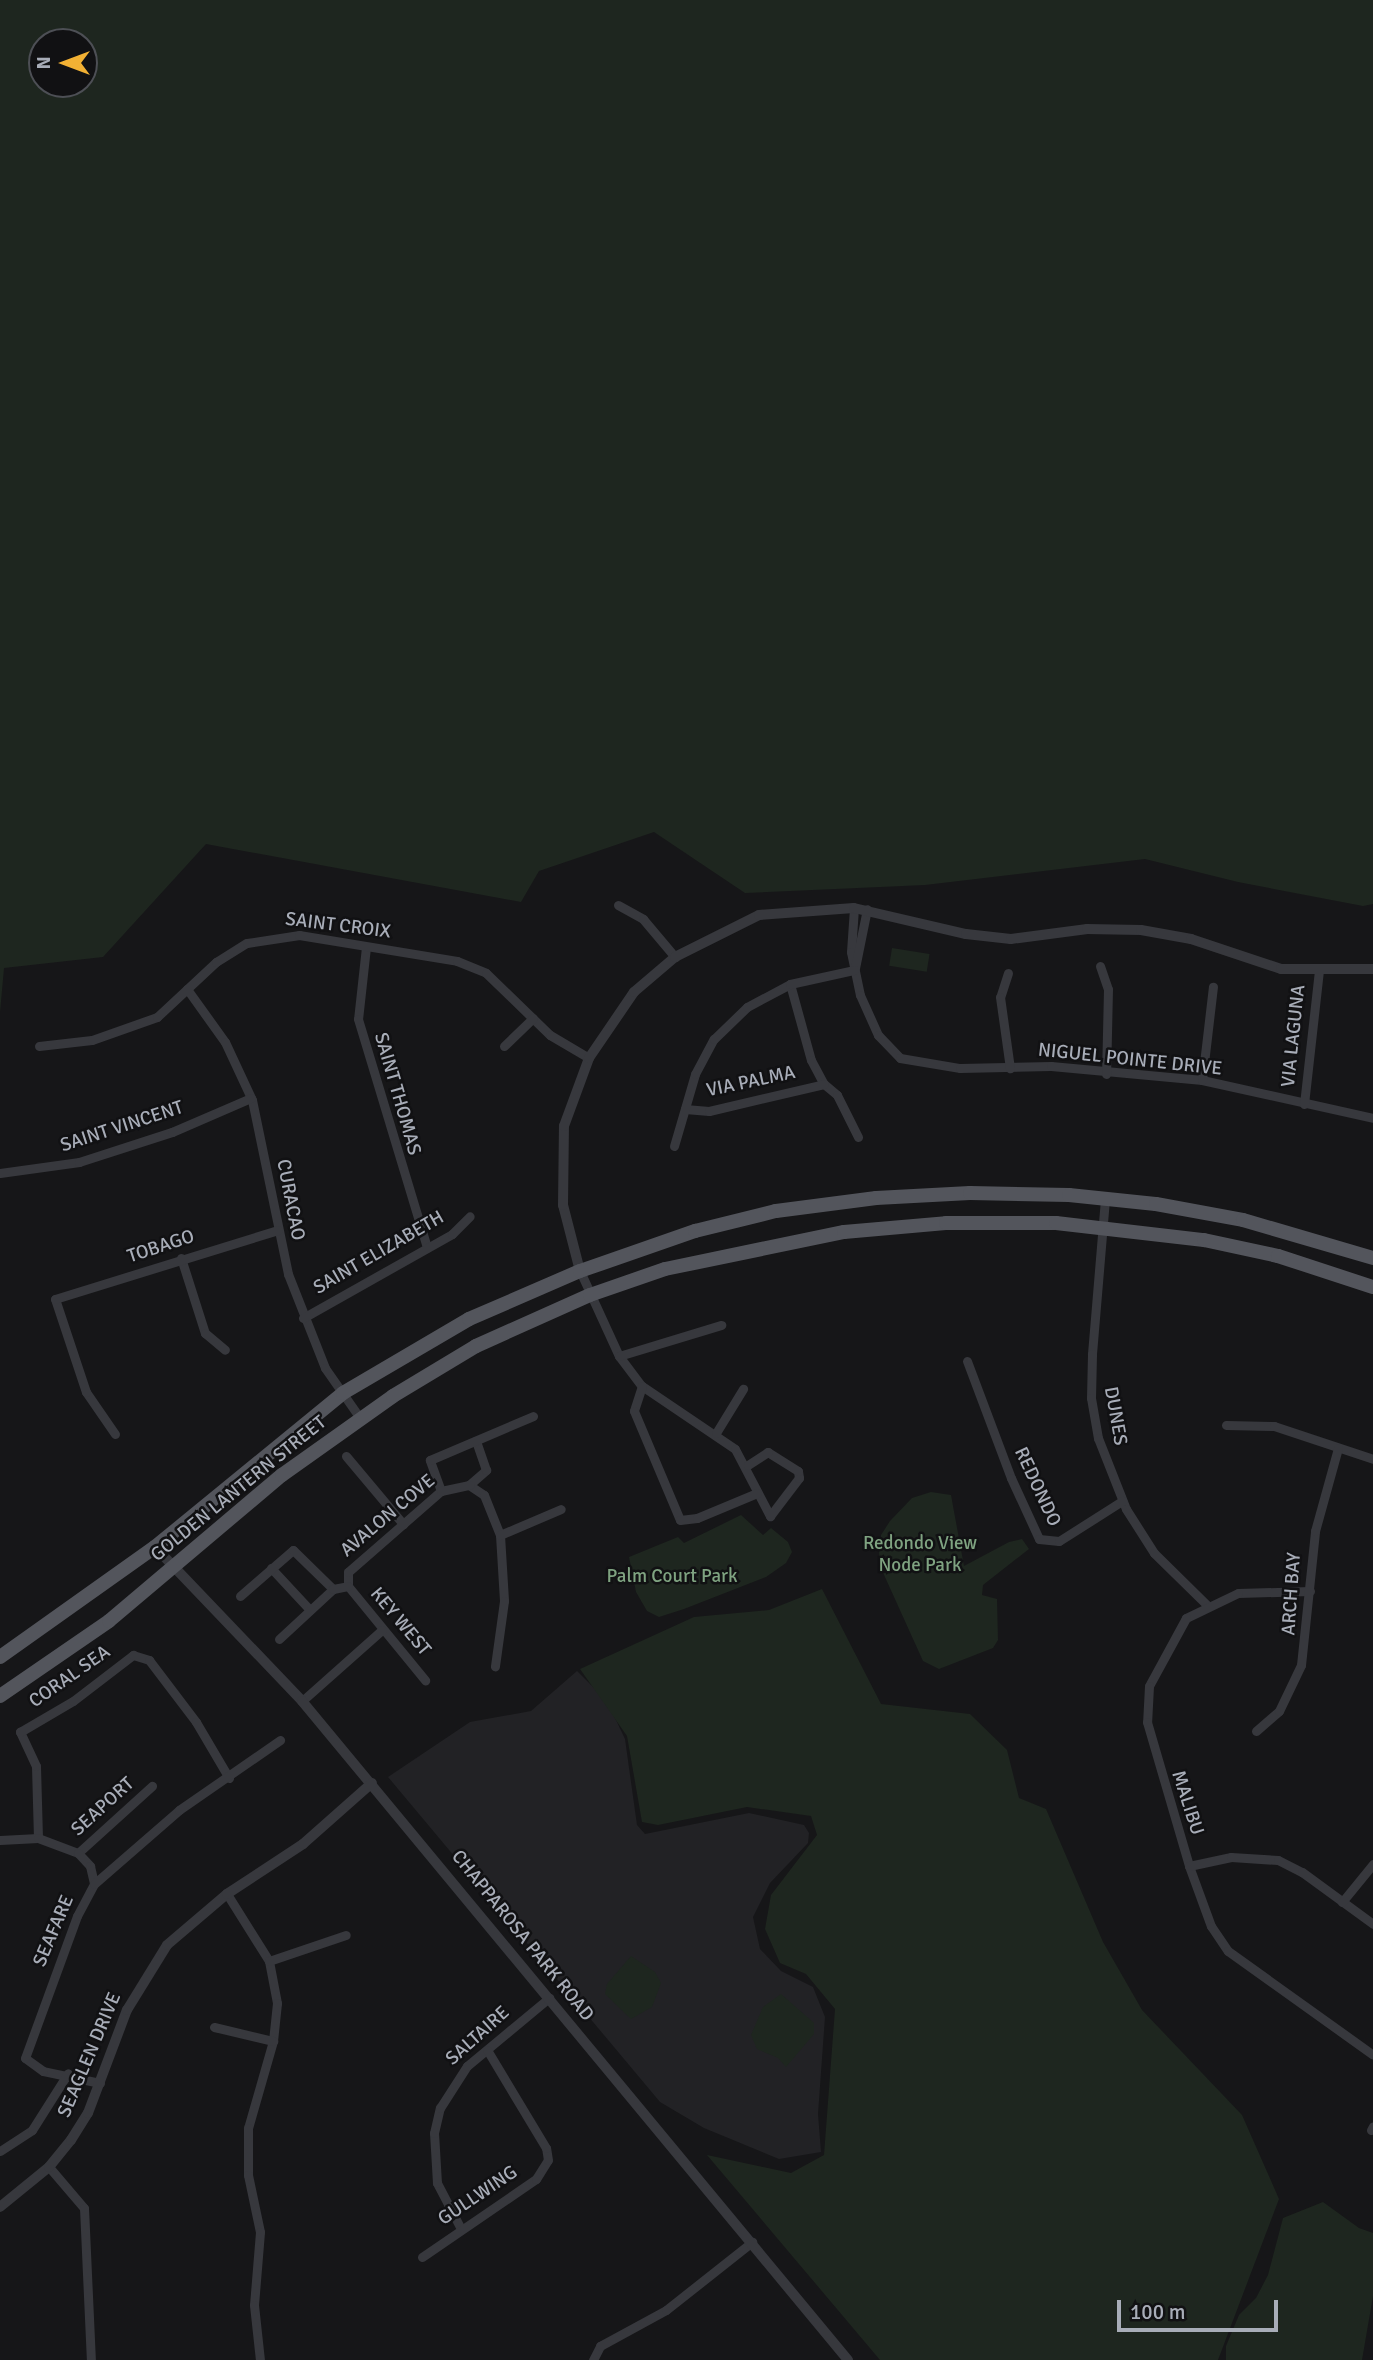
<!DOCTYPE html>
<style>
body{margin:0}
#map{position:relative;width:1373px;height:2360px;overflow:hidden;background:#161618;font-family:Signika,sans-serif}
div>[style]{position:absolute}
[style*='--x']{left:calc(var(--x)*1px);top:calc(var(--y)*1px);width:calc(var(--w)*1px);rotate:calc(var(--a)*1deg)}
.built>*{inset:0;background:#222225}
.green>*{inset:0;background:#1e261f;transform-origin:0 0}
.minor>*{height:9px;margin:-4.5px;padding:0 4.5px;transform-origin:4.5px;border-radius:4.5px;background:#37383d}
.tertiary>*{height:10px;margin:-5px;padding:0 5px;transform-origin:5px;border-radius:5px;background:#37383d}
.primary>*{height:14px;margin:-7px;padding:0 7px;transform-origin:7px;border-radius:7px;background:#53555c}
span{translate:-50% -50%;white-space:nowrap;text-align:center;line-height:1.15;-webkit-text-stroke:5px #111113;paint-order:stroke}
.street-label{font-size:19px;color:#a8adb8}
.park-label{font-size:19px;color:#7fa381}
.north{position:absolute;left:28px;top:28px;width:70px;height:70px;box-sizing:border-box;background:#111113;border:2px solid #4d4f55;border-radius:50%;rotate:270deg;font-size:19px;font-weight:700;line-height:28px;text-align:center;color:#a8adb8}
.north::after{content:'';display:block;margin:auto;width:24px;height:32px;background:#f2b134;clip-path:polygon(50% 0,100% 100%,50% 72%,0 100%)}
.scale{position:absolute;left:1117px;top:2300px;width:161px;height:32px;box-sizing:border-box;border:4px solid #a8adb8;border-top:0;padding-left:9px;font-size:21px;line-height:24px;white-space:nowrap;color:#a8adb8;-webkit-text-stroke:5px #111113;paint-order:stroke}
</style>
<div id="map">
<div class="built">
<i style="clip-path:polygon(577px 1671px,607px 1701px,625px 1739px,637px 1825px,645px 1834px,749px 1813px,804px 1825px,809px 1833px,808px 1843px,770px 1883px,753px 1917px,760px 1949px,781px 1971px,813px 1987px,825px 2017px,818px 2114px,821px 2152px,779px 2159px,704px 2128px,660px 2102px,388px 1777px,470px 1722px,531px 1711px)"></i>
</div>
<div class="green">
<i style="clip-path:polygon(evenodd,0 0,1373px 0,1373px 904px,1363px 906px,1238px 882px,1145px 859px,925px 885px,745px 893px,654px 832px,539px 871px,521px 902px,206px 844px,103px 957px,4px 968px,0 1012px,0 0,42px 42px,84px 42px,84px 84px,42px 84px,42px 42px)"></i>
<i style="left:892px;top:948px;width:38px;height:18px;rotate:9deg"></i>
<i style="clip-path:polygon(931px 1492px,951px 1495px,964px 1566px,1009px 1542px,1022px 1539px,1029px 1549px,983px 1585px,982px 1595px,997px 1599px,998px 1640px,993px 1648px,939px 1669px,923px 1661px,880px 1566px,879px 1553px,881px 1535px,890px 1521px,912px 1498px)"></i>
<i style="clip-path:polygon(741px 1515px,763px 1535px,771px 1528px,788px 1542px,792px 1552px,786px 1563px,766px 1577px,684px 1609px,659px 1617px,647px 1611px,636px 1592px,629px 1557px,678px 1537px,684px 1543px)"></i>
<i style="clip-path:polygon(822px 1589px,881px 1704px,970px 1714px,1007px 1750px,1019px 1798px,1046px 1809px,1103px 1942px,1142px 2010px,1242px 2115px,1279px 2199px,1218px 2360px,880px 2360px,707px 2155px,791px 2173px,824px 2155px,835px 2009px,806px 1974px,780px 1963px,765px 1929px,771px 1895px,817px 1835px,811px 1816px,747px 1807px,658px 1825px,642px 1822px,627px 1736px,580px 1669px,694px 1617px,769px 1610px)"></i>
<i style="clip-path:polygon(631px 1956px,655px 1972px,661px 1983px,652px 2007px,631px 2019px,605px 1994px,607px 1984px)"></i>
<i style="clip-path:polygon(781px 1994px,814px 2023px,814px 2034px,786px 2067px,778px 2058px,757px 2049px,751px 2035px,763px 2007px)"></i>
<i style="clip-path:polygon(1323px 2202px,1359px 2228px,1373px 2233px,1373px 2296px,1362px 2360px,1226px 2360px,1226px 2346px,1239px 2315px,1256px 2298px,1268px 2275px,1283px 2218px)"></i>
</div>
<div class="minor">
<i style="--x:618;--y:905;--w:29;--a:29"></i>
<i style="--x:643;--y:919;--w:50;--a:49.9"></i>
<i style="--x:854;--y:908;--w:44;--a:93.9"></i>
<i style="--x:851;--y:952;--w:44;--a:78.2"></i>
<i style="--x:860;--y:995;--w:44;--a:65.8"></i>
<i style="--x:878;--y:1035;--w:32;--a:46"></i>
<i style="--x:900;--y:1058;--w:61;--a:9.5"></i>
<i style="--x:960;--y:1068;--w:91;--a:-1.3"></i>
<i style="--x:1051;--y:1066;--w:152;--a:5.3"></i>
<i style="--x:1202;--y:1080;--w:175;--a:12.5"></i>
<i style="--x:366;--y:947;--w:72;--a:96.3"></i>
<i style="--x:358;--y:1019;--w:239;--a:73.2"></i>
<i style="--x:1100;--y:966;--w:24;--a:71"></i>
<i style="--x:1108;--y:989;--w:85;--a:91.3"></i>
<i style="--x:855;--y:968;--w:60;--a:-78.5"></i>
<i style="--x:1008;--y:973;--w:25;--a:108"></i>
<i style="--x:1000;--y:997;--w:72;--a:82"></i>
<i style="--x:790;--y:984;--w:79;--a:74.6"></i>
<i style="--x:811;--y:1060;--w:27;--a:62"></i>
<i style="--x:824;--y:1084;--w:17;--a:40"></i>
<i style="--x:837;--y:1095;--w:47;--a:63.4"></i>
<i style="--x:187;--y:989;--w:65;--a:54.4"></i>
<i style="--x:225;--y:1042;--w:64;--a:65"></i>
<i style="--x:252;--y:1100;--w:178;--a:78.3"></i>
<i style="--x:288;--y:1274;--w:101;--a:68.5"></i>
<i style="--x:325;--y:1368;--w:61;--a:55"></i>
<i style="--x:39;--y:1046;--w:53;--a:-6.5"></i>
<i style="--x:92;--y:1040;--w:69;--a:-19.5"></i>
<i style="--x:157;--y:1017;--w:81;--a:-43"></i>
<i style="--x:216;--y:962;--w:36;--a:-32"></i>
<i style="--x:247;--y:943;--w:53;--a:-8.7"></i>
<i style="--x:299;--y:935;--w:160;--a:9.3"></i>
<i style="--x:457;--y:961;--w:31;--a:22"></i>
<i style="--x:486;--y:973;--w:89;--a:44.1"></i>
<i style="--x:550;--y:1035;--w:45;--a:30.5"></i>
<i style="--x:504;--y:1046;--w:40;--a:-44"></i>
<i style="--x:1202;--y:1080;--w:94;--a:-83.3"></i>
<i style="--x:1304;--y:1104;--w:134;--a:-83.6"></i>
<i style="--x:685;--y:1109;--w:24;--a:5"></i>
<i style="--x:709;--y:1111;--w:118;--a:-13.2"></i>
<i style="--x:674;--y:1146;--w:75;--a:-73.7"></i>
<i style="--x:695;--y:1074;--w:40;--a:-62"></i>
<i style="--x:714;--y:1039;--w:46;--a:-44.1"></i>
<i style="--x:747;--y:1007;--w:49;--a:-28.1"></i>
<i style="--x:790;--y:984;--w:66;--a:-12.3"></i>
<i style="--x:0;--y:1173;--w:80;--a:-7.9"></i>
<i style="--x:79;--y:1162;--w:98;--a:-17.9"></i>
<i style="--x:172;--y:1132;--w:86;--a:-23.3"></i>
<i style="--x:1105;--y:1199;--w:156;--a:94.8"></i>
<i style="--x:1092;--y:1354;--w:44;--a:91.3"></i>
<i style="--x:1091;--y:1398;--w:41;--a:80.1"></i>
<i style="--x:1098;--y:1438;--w:76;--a:68.5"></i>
<i style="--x:1126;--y:1509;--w:52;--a:57.5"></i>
<i style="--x:1154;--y:1553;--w:74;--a:44.5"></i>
<i style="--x:181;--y:1258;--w:79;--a:72.3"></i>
<i style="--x:205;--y:1333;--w:26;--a:40"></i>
<i style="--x:580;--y:1271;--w:94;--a:65.4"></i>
<i style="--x:619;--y:1356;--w:38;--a:53"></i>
<i style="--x:642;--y:1386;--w:112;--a:34.1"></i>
<i style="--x:735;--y:1449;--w:76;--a:62.4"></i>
<i style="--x:770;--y:1516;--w:48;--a:-52.7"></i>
<i style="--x:799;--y:1478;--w:7;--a:-98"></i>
<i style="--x:798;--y:1471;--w:36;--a:-148"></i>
<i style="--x:768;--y:1452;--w:24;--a:147"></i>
<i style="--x:303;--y:1318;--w:171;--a:-29.4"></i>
<i style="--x:452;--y:1234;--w:25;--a:-45"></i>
<i style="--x:619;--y:1356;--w:107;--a:-16.9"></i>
<i style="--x:967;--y:1361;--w:125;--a:69.4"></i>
<i style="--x:1011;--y:1478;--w:67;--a:65.3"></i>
<i style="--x:1039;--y:1539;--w:20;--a:6"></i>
<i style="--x:1059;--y:1541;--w:75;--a:-32.4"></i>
<i style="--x:642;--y:1386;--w:26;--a:108"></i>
<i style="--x:634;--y:1411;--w:118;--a:67.1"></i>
<i style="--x:680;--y:1520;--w:17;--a:-7"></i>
<i style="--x:697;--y:1518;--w:65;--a:-22.6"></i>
<i style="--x:1226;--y:1425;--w:48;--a:1.2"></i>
<i style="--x:1274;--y:1426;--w:104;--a:18.4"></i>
<i style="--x:716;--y:1433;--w:52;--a:-58.5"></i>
<i style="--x:115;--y:1434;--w:51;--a:-124.6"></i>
<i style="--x:86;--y:1392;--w:98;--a:-108.4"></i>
<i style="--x:55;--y:1299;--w:233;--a:-17.2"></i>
<i style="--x:346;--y:1456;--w:89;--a:50"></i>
<i style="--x:469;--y:1485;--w:18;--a:34"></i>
<i style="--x:484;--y:1495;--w:43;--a:68.2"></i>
<i style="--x:500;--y:1535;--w:66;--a:86.5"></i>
<i style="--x:504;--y:1601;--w:66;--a:97.9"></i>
<i style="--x:469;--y:1485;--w:23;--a:-41"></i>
<i style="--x:486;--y:1470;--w:31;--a:-109"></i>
<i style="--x:441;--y:1491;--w:33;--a:-110"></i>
<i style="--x:430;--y:1460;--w:112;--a:-23.1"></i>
<i style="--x:500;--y:1535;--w:66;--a:-23.1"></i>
<i style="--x:271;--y:1568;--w:57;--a:47.1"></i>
<i style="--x:348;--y:1586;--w:14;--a:-90"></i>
<i style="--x:348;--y:1572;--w:123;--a:-41.1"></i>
<i style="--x:441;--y:1491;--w:29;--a:-12"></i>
<i style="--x:348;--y:1586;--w:122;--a:50.7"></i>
<i style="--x:1310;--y:1591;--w:72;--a:178.4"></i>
<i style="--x:1238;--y:1593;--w:58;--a:154.3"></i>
<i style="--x:1186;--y:1618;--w:77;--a:118.6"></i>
<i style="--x:1149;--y:1686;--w:36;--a:93"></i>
<i style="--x:1147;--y:1722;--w:150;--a:73.7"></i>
<i style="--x:1189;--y:1866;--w:64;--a:69.9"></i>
<i style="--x:1211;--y:1926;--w:30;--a:56"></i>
<i style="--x:1228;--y:1951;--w:178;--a:35.6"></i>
<i style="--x:240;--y:1596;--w:70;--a:-41"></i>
<i style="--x:293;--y:1550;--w:56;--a:44.3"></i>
<i style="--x:279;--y:1639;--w:74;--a:-42.8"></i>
<i style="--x:333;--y:1589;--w:15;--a:-11"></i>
<i style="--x:302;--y:1701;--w:107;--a:-41.6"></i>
<i style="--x:1256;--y:1731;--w:30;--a:-41"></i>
<i style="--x:1279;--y:1711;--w:51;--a:-64.4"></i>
<i style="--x:1301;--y:1665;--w:135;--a:-84"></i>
<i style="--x:1315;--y:1531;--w:86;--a:-74.5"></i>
<i style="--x:38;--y:1838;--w:72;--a:-91.6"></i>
<i style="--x:36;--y:1766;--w:38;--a:-115"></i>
<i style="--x:20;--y:1732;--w:61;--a:-30.3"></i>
<i style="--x:73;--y:1701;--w:76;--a:-37.5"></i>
<i style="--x:133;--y:1655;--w:17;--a:17"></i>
<i style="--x:149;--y:1660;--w:78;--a:52.8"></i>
<i style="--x:196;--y:1722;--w:65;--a:59.5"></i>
<i style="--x:0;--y:1840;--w:38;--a:-3"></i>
<i style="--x:38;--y:1838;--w:43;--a:20.6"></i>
<i style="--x:78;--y:1853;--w:100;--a:-42.2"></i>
<i style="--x:78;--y:1853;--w:18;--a:47"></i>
<i style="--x:90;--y:1866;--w:18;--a:77"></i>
<i style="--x:1189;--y:1866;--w:43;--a:-12.1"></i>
<i style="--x:1231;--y:1857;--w:47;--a:3.7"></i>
<i style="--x:1278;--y:1860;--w:27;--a:27"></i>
<i style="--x:1302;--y:1872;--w:88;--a:36.2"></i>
<i style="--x:227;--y:1894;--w:79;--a:57.9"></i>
<i style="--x:269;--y:1961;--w:43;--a:79.2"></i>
<i style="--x:277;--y:2003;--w:38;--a:96"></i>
<i style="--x:273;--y:2041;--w:91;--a:106"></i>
<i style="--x:248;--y:2128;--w:47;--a:90"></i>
<i style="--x:248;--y:2175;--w:58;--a:78.1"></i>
<i style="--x:260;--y:2232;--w:73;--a:94.7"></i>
<i style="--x:254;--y:2305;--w:55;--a:83.8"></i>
<i style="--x:1342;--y:1902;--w:49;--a:-50.8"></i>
<i style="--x:269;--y:1961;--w:81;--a:-18.7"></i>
<i style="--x:214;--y:2027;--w:61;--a:13.3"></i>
<i style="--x:100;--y:2083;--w:58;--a:-168.1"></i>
<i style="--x:43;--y:2071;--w:22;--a:-144"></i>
<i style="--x:25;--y:2058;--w:151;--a:-69.9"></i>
<i style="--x:77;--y:1916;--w:36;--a:-62"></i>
<i style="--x:94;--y:1884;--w:113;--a:-41"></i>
<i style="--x:179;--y:1810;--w:123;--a:-34.7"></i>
<i style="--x:1371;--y:2130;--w:4;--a:-63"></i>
<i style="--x:0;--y:2151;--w:38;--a:-33"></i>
<i style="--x:32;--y:2130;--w:67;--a:-57.7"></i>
<i style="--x:49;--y:2167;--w:54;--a:49.5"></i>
<i style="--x:84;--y:2208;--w:152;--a:87.4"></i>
<i style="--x:460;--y:2227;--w:50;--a:-117.6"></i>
<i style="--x:437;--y:2183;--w:50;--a:-93.4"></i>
<i style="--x:434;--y:2133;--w:26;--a:-77"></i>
<i style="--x:440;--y:2108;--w:50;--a:-57.3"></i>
<i style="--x:467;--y:2066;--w:107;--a:-39.7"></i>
<i style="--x:422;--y:2257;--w:138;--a:-34.4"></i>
<i style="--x:536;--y:2179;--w:22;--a:-58"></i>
<i style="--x:548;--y:2160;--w:12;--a:-99"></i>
<i style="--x:546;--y:2148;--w:114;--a:-121"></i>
<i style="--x:593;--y:2360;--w:16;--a:-63"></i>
<i style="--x:600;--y:2346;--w:75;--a:-28.6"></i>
<i style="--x:666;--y:2310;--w:110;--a:-38.3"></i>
</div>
<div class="tertiary">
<i style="--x:580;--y:1271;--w:68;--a:-104.4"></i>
<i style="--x:563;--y:1205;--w:79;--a:-89.3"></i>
<i style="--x:564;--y:1126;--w:72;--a:-69.8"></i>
<i style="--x:589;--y:1058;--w:80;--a:-55.7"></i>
<i style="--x:634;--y:992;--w:54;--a:-40.5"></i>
<i style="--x:675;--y:957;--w:94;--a:-26.6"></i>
<i style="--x:759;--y:915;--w:95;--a:-4.2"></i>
<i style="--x:854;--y:908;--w:115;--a:13.1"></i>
<i style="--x:966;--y:934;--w:45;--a:6.3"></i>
<i style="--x:1011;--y:939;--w:77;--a:-7.5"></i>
<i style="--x:1087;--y:929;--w:54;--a:1.1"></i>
<i style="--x:1141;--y:930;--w:51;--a:10.2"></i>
<i style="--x:1191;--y:939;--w:95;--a:18.4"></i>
<i style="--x:1281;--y:969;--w:92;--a:0"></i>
<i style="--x:155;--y:1547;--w:213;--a:46.3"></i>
<i style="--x:302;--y:1701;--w:856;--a:50.36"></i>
<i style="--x:0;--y:2207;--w:63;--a:-39.2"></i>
<i style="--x:49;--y:2167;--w:35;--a:-51"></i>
<i style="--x:71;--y:2140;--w:32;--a:-58"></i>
<i style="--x:88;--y:2113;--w:110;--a:-69.3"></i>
<i style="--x:127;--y:2010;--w:76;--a:-58.4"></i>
<i style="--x:167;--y:1945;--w:79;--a:-40.4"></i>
<i style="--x:227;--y:1894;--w:91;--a:-33.3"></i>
<i style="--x:303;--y:1844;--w:92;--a:-41.5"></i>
</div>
<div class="primary">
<i style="--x:0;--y:1657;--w:190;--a:-35.4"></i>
<i style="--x:155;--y:1547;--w:243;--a:-39.3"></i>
<i style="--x:343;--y:1393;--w:146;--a:-30.4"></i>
<i style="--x:469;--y:1319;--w:121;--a:-23.4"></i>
<i style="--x:580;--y:1271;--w:122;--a:-19.2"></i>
<i style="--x:695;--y:1231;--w:83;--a:-13.9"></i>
<i style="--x:776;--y:1211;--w:101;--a:-7.4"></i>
<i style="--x:876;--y:1198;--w:94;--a:-3"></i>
<i style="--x:970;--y:1193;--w:99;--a:1.2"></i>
<i style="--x:1069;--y:1195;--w:87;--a:5.9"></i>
<i style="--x:1156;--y:1204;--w:88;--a:10.4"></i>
<i style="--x:1243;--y:1220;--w:135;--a:16.3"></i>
<i style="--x:0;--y:1696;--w:132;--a:-34.5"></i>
<i style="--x:109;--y:1621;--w:226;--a:-40.2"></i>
<i style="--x:282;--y:1475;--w:136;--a:-35.4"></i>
<i style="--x:393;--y:1396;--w:97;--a:-31.1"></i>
<i style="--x:476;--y:1346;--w:125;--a:-24.1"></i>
<i style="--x:590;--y:1295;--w:79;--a:-19.1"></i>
<i style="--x:665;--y:1269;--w:183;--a:-11.7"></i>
<i style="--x:844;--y:1232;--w:102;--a:-5"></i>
<i style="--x:946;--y:1223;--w:110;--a:0"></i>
<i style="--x:1056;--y:1223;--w:149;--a:6.6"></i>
<i style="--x:1204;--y:1240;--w:76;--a:12.2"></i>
<i style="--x:1278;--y:1256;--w:100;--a:18.1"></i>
</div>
<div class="street-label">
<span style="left:338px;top:926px;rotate:7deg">SAINT CROIX</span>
<span style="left:1294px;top:1036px;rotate:-84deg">VIA LAGUNA</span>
<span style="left:1130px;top:1060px;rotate:6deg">NIGUEL POINTE DRIVE</span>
<span style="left:751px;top:1082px;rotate:-12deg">VIA PALMA</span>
<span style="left:397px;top:1094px;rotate:74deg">SAINT THOMAS</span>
<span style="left:122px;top:1127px;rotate:-18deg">SAINT VINCENT</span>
<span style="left:290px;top:1200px;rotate:79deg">CURACAO</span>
<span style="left:161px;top:1247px;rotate:-18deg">TOBAGO</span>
<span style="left:379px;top:1253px;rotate:-30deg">SAINT ELIZABETH</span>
<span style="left:1115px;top:1416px;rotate:80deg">DUNES</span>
<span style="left:1037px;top:1487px;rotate:65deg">REDONDO</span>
<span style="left:239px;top:1489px;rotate:-39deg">GOLDEN LANTERN STREET</span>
<span style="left:388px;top:1516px;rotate:-40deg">AVALON COVE</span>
<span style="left:1292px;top:1594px;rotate:-86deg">ARCH BAY</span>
<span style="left:400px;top:1622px;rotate:50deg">KEY WEST</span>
<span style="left:70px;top:1677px;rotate:-35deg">CORAL SEA</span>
<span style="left:1187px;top:1803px;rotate:72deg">MALIBU</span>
<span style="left:103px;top:1807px;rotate:-42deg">SEAPORT</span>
<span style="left:54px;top:1931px;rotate:-67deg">SEAFARE</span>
<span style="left:522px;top:1936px;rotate:51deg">CHAPPAROSA PARK ROAD</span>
<span style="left:478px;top:2036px;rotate:-42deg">SALTAIRE</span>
<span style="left:90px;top:2055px;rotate:-67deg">SEAGLEN DRIVE</span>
<span style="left:478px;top:2196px;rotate:-34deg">GULLWING</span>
</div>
<div class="park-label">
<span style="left:920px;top:1555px">Redondo View<br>Node Park</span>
<span style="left:672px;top:1577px">Palm Court Park</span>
</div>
<div class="north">N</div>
<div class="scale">100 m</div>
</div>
